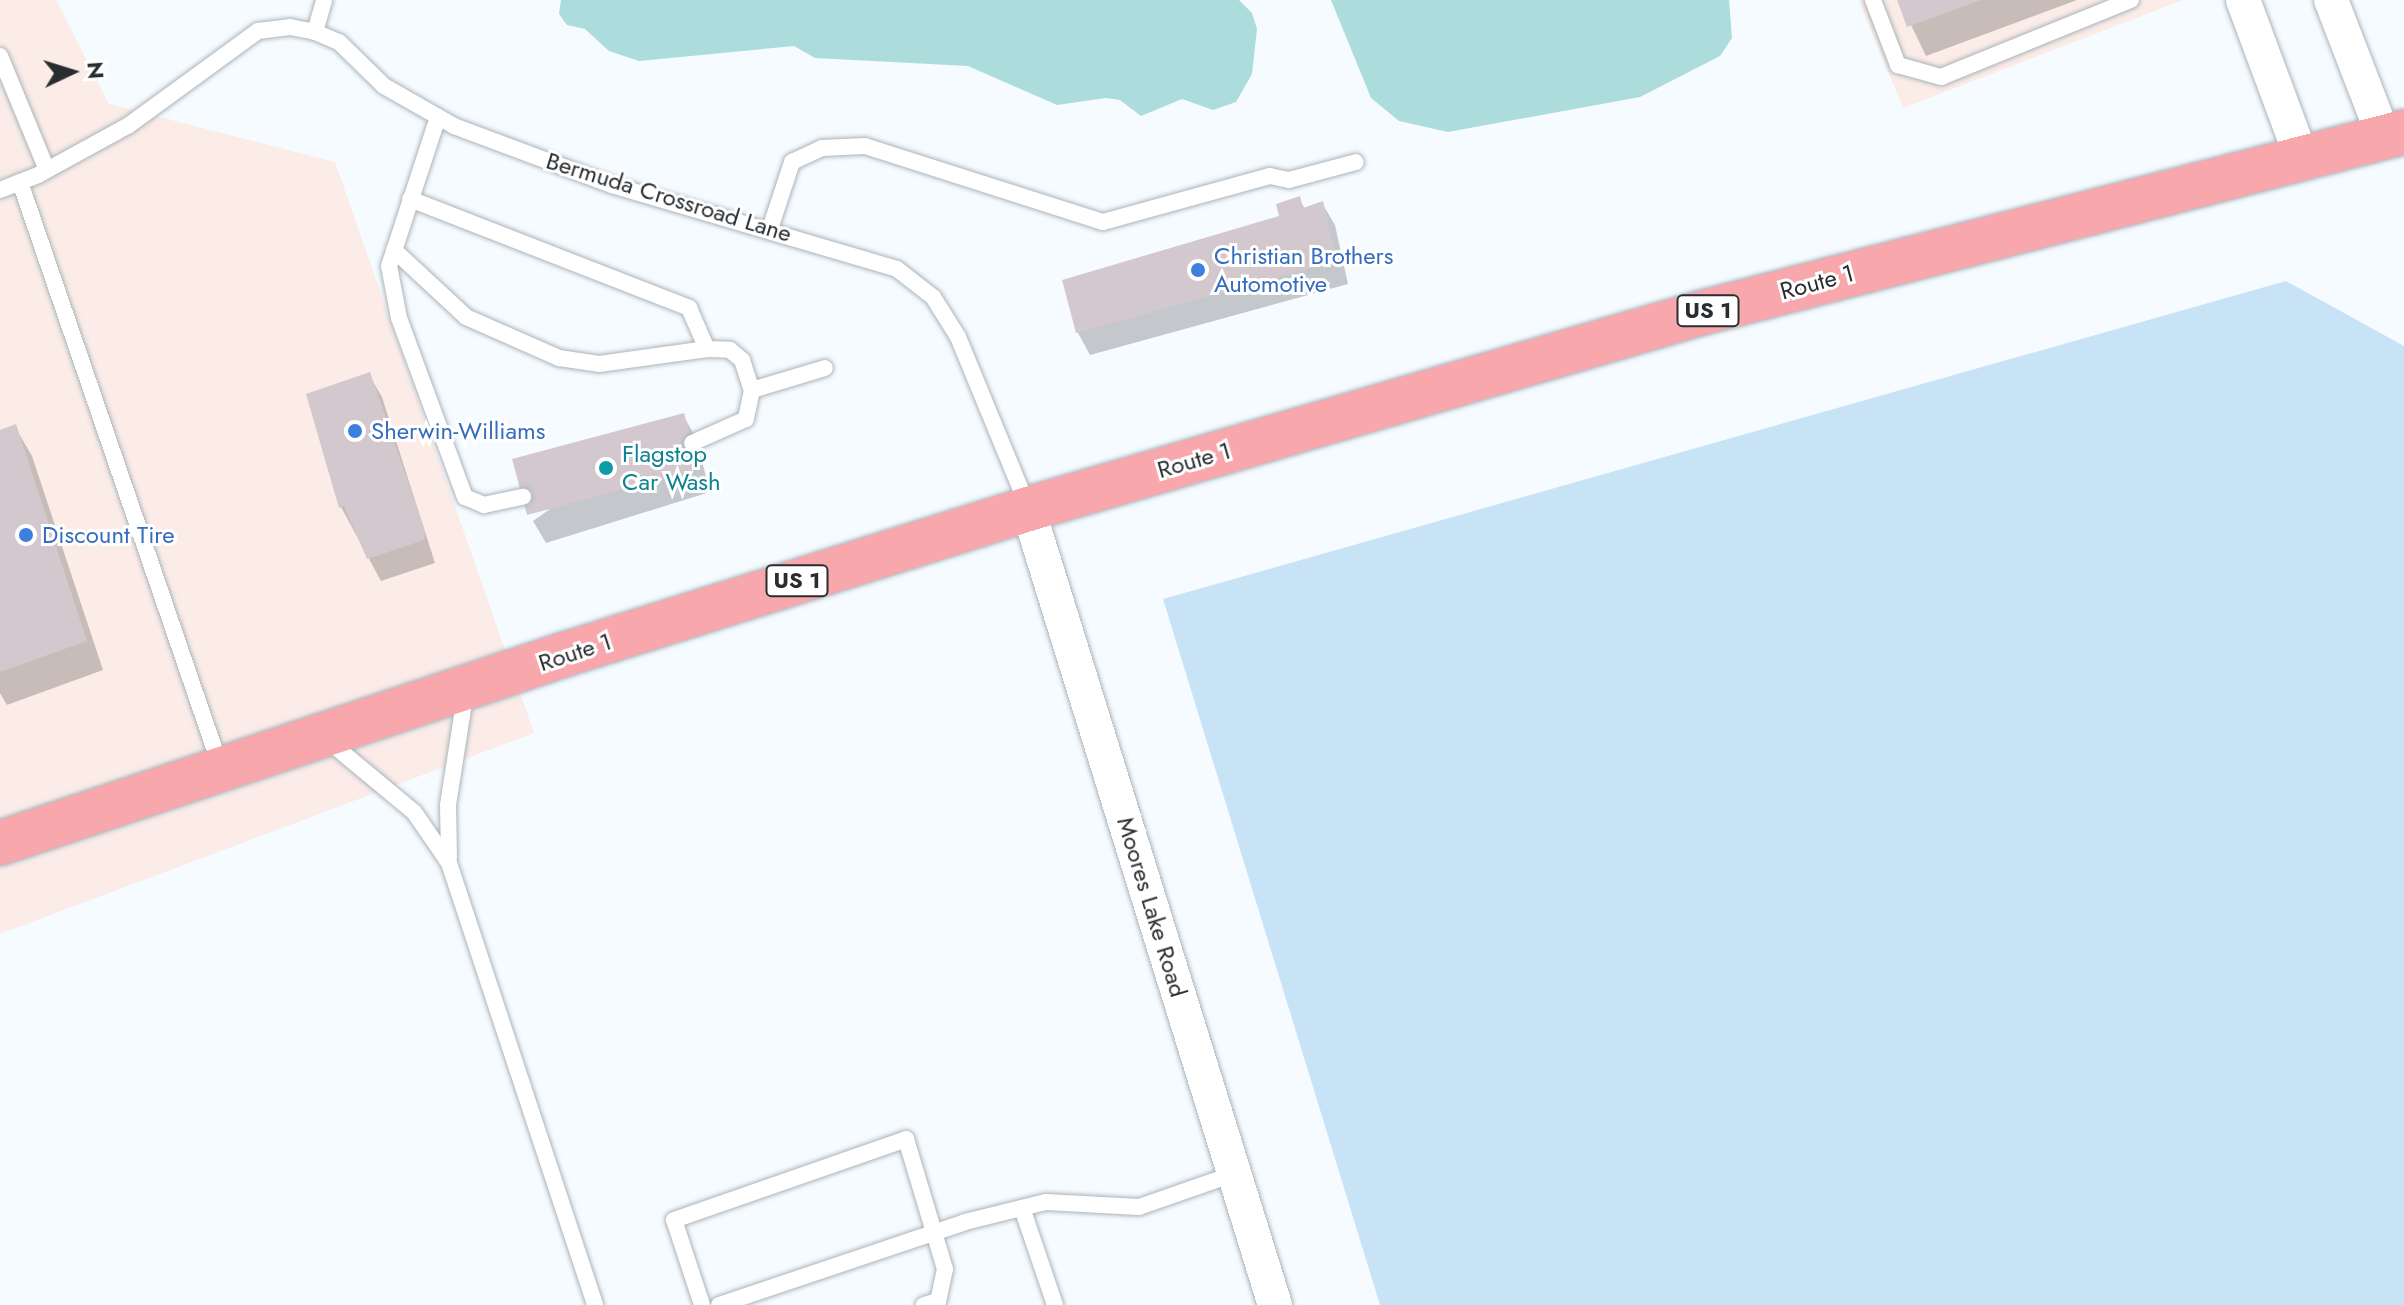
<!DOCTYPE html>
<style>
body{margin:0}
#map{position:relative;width:2404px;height:1305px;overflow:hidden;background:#f5fbff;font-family:Jost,sans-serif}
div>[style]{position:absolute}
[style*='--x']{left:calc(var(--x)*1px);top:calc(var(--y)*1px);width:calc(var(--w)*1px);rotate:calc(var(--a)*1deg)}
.commercial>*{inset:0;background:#fbece7}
.green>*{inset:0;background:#c9e3f6}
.water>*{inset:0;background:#acdddc}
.shadow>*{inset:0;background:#0003}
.building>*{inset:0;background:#d3c8cd;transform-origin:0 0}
.roads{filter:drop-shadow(0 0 2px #abb4bb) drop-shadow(0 0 2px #abb4bb)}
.service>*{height:16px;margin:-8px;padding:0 8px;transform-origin:8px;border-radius:8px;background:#fff}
.minor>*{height:34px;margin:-17px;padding:0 17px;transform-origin:17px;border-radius:17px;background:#fff}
.primary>*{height:44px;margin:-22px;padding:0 22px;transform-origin:22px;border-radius:22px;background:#f8a7ad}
.dots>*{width:22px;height:22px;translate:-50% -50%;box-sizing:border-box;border:4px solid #fff;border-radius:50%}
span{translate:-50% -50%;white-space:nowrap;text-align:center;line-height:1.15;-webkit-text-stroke:6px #fff;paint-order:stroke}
.shield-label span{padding:2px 6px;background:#fff;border:2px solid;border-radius:6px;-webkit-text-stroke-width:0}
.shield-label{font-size:22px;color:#2a2d30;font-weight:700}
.street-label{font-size:24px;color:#2a2d30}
.shop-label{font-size:24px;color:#366cbe}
.left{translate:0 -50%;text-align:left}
.culture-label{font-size:24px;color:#0d838f}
.north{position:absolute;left:32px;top:32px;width:80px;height:80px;-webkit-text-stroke:6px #fff;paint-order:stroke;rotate:86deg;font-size:22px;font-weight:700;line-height:32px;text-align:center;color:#2a2d30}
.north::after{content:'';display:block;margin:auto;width:28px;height:36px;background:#2a2d30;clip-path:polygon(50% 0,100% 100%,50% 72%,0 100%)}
</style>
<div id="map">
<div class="commercial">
<i style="clip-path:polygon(0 0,56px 0,109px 104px,335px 162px,534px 733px,0 934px)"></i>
<i style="clip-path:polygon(1859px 0,2183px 0,1903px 108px)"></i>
</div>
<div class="green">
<i style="clip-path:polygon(2286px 281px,2404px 346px,2404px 1305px,1380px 1305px,1163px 599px)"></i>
</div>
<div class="water">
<i style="clip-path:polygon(561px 0,1239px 0,1252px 13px,1257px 29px,1252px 74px,1236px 102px,1213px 110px,1182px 99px,1141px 116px,1120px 100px,1106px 98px,1057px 105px,968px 66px,815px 58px,794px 46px,639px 61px,609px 51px,585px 29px,567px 25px,559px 14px)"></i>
<i style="clip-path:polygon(1331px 0,1729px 0,1732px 38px,1720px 56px,1640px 97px,1448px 132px,1399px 121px,1371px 98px)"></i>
</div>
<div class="shadow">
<i style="clip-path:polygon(1899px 0,2077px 0,1926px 56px)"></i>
<i style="clip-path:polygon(1299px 199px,1305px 209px,1322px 203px,1335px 225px,1348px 284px,1090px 355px,1078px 333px,1064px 281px,1281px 217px)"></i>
<i style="clip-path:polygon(369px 375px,382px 397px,435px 563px,381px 581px,341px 507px,329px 471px)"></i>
<i style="clip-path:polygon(683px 415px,696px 438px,710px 492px,546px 543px,533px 521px)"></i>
<i style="clip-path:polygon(15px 427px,32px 456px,103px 670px,7px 705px,0 693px,0 432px)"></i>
</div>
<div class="building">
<i style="clip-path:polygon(1897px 0,1981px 0,1907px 27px)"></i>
<i style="clip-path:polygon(1300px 196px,1303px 208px,1323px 201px,1337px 261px,1076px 333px,1062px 280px,1279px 216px,1276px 204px)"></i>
<i style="clip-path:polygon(370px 372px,425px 531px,424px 540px,367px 559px,344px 506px,339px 508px,306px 394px)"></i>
<i style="left:684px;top:413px;width:58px;height:178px;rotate:75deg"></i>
<i style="clip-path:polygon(16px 424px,87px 641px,0 672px,0 430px)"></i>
</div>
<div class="roads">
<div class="service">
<i style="--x:1873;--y:0;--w:70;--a:69"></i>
<i style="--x:1898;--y:65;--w:45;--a:15.6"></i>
<i style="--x:1941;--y:77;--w:205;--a:-22.1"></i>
<i style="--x:315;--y:32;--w:33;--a:-74"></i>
<i style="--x:0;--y:56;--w:123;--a:67.6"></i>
<i style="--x:438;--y:117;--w:157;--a:108.2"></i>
<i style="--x:389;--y:266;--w:53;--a:79.1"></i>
<i style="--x:399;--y:318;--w:191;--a:69.8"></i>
<i style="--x:465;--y:497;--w:21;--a:23"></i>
<i style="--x:484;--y:505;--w:40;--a:-12"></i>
<i style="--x:20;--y:182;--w:620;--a:71.07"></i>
<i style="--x:0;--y:190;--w:41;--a:-21.5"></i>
<i style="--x:38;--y:175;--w:104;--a:-28.8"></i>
<i style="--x:129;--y:125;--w:160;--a:-36.1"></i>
<i style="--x:258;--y:31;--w:32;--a:-7"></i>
<i style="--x:290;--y:27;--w:25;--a:11"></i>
<i style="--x:315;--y:32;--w:26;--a:23"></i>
<i style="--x:339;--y:42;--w:63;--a:44.4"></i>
<i style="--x:384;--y:86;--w:81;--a:29.7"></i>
<i style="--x:454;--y:126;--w:169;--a:20.5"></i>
<i style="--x:612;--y:185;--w:297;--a:16.4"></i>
<i style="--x:897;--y:269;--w:46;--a:37.9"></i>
<i style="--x:933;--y:297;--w:47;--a:58"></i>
<i style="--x:958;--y:337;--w:184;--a:67.6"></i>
<i style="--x:410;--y:199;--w:300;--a:21.3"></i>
<i style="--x:689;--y:308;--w:45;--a:66.3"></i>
<i style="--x:707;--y:349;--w:23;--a:2"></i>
<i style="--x:730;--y:350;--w:16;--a:40"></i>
<i style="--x:742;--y:360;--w:32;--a:72"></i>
<i style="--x:752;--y:390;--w:30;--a:102"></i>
<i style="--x:746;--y:419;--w:59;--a:156"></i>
<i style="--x:770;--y:229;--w:71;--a:-71.8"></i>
<i style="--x:792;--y:162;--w:33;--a:-25"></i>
<i style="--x:822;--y:148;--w:43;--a:-2.7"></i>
<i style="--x:865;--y:146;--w:250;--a:17.7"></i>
<i style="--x:1103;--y:222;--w:173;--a:-15.4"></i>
<i style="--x:1270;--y:176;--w:19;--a:12"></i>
<i style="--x:1289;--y:180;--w:69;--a:-15"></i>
<i style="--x:394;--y:250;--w:98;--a:42.9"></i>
<i style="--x:466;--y:317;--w:102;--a:23.8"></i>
<i style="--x:559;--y:358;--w:40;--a:8.5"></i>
<i style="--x:599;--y:364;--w:109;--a:-7.9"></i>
<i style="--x:752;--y:390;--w:76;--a:-16.8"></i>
<i style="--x:326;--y:739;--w:114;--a:39.7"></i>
<i style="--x:414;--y:812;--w:62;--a:55.5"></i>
<i style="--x:449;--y:863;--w:465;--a:71.7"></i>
<i style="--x:449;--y:857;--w:52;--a:-91.1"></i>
<i style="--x:448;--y:805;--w:116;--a:-81.1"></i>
<i style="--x:1022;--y:1208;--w:102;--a:71.2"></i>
<i style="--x:702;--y:1305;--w:89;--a:-108.2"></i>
<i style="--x:674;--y:1220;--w:246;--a:-19.2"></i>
<i style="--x:906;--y:1139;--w:136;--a:73.3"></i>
<i style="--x:945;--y:1269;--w:33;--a:102"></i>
<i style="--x:938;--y:1301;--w:15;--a:164"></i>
<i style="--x:719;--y:1305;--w:260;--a:-18.6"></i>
<i style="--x:965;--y:1222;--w:83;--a:-13.9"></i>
<i style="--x:1046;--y:1202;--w:93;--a:3.1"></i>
<i style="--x:1139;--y:1207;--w:101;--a:-19.2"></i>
</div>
<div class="minor">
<i style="--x:2243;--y:0;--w:170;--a:69.6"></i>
<i style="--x:2331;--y:0;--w:147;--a:68.9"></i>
<i style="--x:1028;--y:509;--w:833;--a:72.76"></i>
</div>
<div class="primary">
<i style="--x:0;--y:843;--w:597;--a:-18.47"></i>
<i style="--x:566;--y:654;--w:484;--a:-17.4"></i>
<i style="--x:1028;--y:509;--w:701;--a:-16.24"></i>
<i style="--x:1701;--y:313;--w:726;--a:-14.44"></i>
</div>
</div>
<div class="dots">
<i style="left:1198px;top:270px;background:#3f7fe0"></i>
<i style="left:355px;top:431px;background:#3f7fe0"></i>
<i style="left:606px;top:468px;background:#0f9aa8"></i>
<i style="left:26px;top:535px;background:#3f7fe0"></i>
</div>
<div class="shield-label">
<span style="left:1708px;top:311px">US 1</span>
<span style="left:797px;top:581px">US 1</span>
</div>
<div class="street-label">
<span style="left:669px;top:197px;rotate:17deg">Bermuda Crossroad Lane</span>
<span style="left:1817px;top:282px;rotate:-15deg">Route 1</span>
<span style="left:1194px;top:460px;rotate:-16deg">Route 1</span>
<span style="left:575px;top:652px;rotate:-18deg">Route 1</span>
<span style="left:1152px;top:907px;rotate:73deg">Moores Lake Road</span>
</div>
<div class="shop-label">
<span class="left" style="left:1214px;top:270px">Christian Brothers<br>Automotive</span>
<span class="left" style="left:371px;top:431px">Sherwin-Williams</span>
<span class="left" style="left:42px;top:535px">Discount Tire</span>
</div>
<div class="culture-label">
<span class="left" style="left:622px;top:468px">Flagstop<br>Car Wash</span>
</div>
<div class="north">N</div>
</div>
